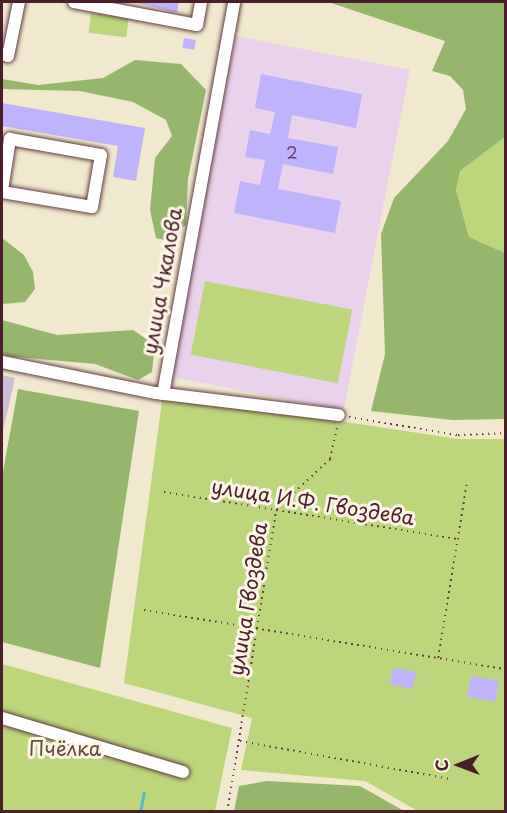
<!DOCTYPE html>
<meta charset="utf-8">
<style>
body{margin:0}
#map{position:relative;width:507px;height:813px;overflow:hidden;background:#f1e9ce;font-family:"Playpen Sans",sans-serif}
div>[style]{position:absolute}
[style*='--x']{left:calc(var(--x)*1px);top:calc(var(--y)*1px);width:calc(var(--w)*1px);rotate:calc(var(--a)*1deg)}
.built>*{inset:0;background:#ead1ec;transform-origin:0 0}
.industrial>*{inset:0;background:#cabfd6}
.green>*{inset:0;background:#bdd67b;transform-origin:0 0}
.forest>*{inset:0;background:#96b76b}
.stream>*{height:3px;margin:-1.5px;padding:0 1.5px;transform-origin:1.5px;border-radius:1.5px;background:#50bbcc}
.building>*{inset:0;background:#c0b3fd;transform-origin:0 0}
.path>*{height:1.5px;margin-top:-0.75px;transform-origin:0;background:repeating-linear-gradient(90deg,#633d43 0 1.5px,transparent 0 6px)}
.roads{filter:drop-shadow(0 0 2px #633d43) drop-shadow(0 0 2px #633d43)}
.minor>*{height:12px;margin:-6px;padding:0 6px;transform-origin:6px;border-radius:6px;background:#fff}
span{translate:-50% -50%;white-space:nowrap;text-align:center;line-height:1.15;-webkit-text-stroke:6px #fcf5e5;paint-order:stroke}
.number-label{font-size:16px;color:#684460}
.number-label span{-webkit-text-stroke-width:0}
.street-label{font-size:20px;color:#4a1f2b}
.park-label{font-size:20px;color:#674d3f}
.frame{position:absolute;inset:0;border:3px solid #4a1f2b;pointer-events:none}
.north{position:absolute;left:429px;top:735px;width:60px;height:60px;-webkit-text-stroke:4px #fcf5e5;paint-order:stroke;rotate:269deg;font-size:16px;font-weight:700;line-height:24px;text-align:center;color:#4a1f2b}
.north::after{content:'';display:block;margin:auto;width:21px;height:27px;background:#4a1f2b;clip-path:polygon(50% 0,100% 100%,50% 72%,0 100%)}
</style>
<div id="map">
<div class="built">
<i style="left:236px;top:36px;width:177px;height:347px;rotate:11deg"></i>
</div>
<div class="industrial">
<i style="clip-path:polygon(2px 375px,15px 378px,2px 435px)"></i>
</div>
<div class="green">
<i style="left:91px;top:13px;width:38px;height:20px;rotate:7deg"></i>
<i style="clip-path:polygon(505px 137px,505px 253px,469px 237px,456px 190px,460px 171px)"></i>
<i style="left:205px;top:281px;width:150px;height:75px;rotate:11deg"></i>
<i style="clip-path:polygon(163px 394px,458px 439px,505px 439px,505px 811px,418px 811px,365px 781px,241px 770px,252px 718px,124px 683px)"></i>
<i style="clip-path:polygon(2px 664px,232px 728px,215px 811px,2px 811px)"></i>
</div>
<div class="forest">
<i style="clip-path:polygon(328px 2px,505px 2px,505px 137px,460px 171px,456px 190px,469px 237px,505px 253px,505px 419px,452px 420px,371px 411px,385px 354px,381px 234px,394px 198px,448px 141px,466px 109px,463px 90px,450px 76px,432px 71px,445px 41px)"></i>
<i style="clip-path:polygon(135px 60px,181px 64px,206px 90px,188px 179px,186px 225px,165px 240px,156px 238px,150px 210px,155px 158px,172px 136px,166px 120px,133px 102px,80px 91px,2px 89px,2px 79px,38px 85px,103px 78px)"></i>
<i style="clip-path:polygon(2px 238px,24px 255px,33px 272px,35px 289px,25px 302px,2px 304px)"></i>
<i style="clip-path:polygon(2px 320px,57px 335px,133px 330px,155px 345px,152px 372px,138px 380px,95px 364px,6px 356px,2px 354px)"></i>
<i style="clip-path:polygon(18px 389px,139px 411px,100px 668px,2px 642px,2px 477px)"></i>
<i style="clip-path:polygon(267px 781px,360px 786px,404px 811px,234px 811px,239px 786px)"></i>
</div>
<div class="stream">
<i style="--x:140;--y:812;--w:20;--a:-79"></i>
</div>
<div class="building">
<i style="clip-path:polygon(134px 2px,179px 2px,177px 13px)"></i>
<i style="left:184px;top:38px;width:12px;height:10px;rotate:9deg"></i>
<i style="clip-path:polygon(261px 74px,362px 94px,356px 128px,292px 115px,288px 138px,338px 147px,333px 174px,283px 164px,278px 189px,341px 201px,335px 233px,234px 213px,240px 181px,260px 185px,265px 160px,245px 157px,250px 130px,270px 134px,275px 112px,255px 108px)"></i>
<i style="clip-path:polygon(2px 103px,145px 128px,136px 181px,113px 177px,118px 146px,2px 126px)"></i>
<i style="clip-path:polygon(393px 668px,417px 672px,412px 689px,390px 684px)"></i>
<i style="left:471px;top:676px;width:28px;height:21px;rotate:10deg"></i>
</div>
<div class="path">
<i style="--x:349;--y:417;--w:110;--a:9.4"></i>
<i style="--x:458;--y:435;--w:48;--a:-2.4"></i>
<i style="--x:164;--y:492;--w:298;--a:9.1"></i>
<i style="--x:144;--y:610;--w:367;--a:9.3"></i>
<i style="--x:438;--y:658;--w:180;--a:-80.7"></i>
<i style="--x:240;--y:741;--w:214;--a:10.2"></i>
<i style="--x:227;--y:812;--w:307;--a:-80.8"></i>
<i style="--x:276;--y:509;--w:74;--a:-42.8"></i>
<i style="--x:330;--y:459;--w:33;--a:-78"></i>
</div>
<div class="roads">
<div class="minor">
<i style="--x:74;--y:2;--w:125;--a:10.6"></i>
<i style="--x:197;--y:25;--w:23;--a:-80"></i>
<i style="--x:2;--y:54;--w:6;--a:18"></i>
<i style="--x:8;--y:56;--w:55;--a:-78.5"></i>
<i style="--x:2;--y:190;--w:52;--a:-81.1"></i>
<i style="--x:10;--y:139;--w:92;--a:10"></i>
<i style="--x:101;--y:155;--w:53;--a:99.8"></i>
<i style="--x:92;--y:207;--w:91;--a:-170.5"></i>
<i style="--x:2;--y:362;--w:157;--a:11.4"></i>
<i style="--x:156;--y:393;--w:184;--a:6.9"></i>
<i style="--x:163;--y:394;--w:398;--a:-79.7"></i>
<i style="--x:2;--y:718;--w:189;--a:16.6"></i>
</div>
</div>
<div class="number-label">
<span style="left:292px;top:152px">2</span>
</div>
<div class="street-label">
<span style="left:162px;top:281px;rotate:-80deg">улица Чкалова</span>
<span style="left:313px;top:502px;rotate:9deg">улица И.Ф. Гвоздева</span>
<span style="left:248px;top:599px;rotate:-81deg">улица Гвоздева</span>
</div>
<div class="park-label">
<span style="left:65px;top:748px">Пчёлка</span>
</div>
<div class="frame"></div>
<div class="north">С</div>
</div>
